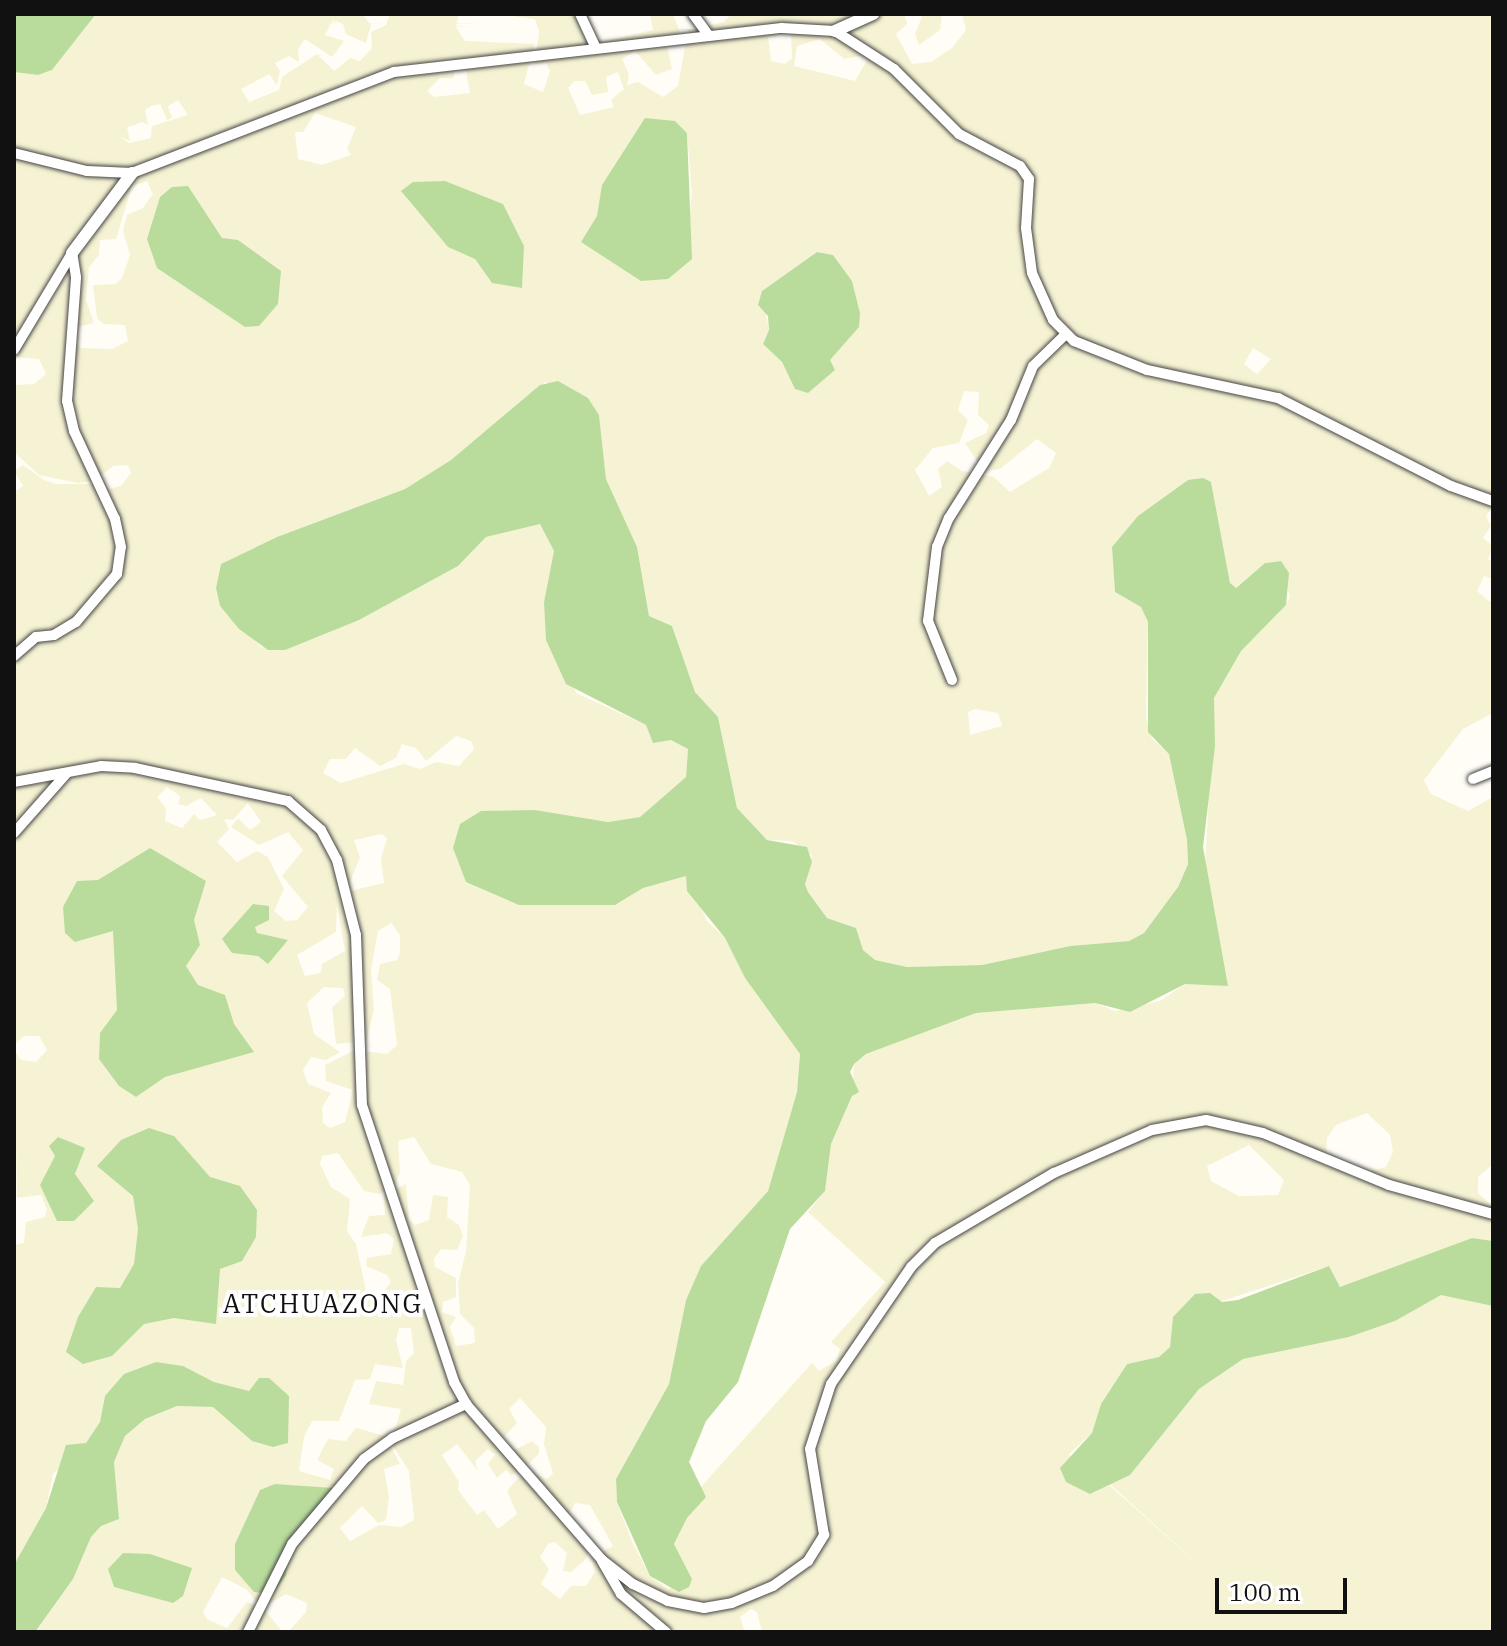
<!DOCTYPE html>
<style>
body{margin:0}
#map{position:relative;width:1507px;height:1646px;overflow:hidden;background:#fffdf5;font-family:"IBM Plex Serif",serif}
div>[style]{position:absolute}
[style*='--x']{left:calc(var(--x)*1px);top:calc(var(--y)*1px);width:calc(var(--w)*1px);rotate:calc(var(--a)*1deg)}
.farmland>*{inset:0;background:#f6f3d4}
.forest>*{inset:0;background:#b9dc9c}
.roads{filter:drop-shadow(0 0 2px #444) drop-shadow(0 0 2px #444)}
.minor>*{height:10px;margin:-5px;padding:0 5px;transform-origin:5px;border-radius:5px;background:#fff}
.tertiary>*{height:12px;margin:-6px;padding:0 6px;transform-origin:6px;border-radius:6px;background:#fff}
span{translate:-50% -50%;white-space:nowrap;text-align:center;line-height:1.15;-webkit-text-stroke:8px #fff;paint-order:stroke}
.quarter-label{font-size:26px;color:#111;letter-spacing:2px}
.frame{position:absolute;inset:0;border:16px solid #111;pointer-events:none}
.scale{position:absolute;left:1215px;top:1578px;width:132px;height:36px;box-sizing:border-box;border:4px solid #111;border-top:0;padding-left:10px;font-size:24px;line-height:28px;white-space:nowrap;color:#111;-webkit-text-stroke:6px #fff;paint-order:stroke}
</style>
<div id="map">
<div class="farmland">
<i style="clip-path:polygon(evenodd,96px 14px,362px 14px,371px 25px,366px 43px,346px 34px,343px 24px,333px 19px,325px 35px,344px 41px,332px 57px,305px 39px,298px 49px,299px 62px,289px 56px,275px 63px,280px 71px,277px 85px,269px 74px,241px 89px,249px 102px,279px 90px,282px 77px,317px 54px,334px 71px,350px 58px,360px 61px,372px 48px,371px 32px,386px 25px,390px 14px,459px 14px,456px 27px,465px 41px,534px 44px,524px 84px,543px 92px,550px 71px,546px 63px,535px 64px,539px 32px,535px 19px,497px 14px,586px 14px,598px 43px,653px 30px,650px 14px,673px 14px,683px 40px,667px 46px,672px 69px,656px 75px,635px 51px,622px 59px,629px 74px,627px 85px,638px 82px,663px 97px,678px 86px,688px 30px,724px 22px,731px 14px,904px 14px,907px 24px,896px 34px,912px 64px,931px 62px,952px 48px,966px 30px,962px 14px,1493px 14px,1493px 506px,1486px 516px,1491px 526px,1483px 538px,1493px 546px,1488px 559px,1493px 562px,1493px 579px,1484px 576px,1477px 591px,1490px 602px,1493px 599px,1493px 713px,1463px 729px,1424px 780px,1431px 794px,1468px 811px,1493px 797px,1493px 1164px,1478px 1177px,1478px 1193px,1493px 1207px,1493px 1241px,1472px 1238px,1340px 1287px,1329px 1266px,1173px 1317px,1170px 1347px,1159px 1357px,1127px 1364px,1101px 1404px,1092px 1433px,1069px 1454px,1090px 1494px,1109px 1485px,1210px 1575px,1110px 1484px,1130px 1475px,1199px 1389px,1243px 1359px,1349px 1337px,1395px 1321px,1441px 1294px,1493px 1306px,1493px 1632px,762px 1632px,757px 1612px,751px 1609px,740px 1617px,745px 1632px,288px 1632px,306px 1612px,307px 1603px,286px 1594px,272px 1602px,256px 1601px,246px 1589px,222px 1577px,203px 1612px,207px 1619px,227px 1628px,247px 1602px,263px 1608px,283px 1632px,35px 1632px,73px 1579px,91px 1537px,101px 1526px,119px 1519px,114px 1462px,125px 1436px,145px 1419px,177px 1406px,213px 1407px,252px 1441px,259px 1378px,249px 1391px,214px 1382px,183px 1366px,105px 1396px,100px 1422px,86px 1443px,53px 1474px,46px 1508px,14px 1565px,14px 1245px,24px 1243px,26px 1222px,45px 1217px,47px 1209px,41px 1195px,17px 1198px,14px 1050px,21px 1060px,36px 1062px,47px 1050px,39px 1036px,24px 1036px,14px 1045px,14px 492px,23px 486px,14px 471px,23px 465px,44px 480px,56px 484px,99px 484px,105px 490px,121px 486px,131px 473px,128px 465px,113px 466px,94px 481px,78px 483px,39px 475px,14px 452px,14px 385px,34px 384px,46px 374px,39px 359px,14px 357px,14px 72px,38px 75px,52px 70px,96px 14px,791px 32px,792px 58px,785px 64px,771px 61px,768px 37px,791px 32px,96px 14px,820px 39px,844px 59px,860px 56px,867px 60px,855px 81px,794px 66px,797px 46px,820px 39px,96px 14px,455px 70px,466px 70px,470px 93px,434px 97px,427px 91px,440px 78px,453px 78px,455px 70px,96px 14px,618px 72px,624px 89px,611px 100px,614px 107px,580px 115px,568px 88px,574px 81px,585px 81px,592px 95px,608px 92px,606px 77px,618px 72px,96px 14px,178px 100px,188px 115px,152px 126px,151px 138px,129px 143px,118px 136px,130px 141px,127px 127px,142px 122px,148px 125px,145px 110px,151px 106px,160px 104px,167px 120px,172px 118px,168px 106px,178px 100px,96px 14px,315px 113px,356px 127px,347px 149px,351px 155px,322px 165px,298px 159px,295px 132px,303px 132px,315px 113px,96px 14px,675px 121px,687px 133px,692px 193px,687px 237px,581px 242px,675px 121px,96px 14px,147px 181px,153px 194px,143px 208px,127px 215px,123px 231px,130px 255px,122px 278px,116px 284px,93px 285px,97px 318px,103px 324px,125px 325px,128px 341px,112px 349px,81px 348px,75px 342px,78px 327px,94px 323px,86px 300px,89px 267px,99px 255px,100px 240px,116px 239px,132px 186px,147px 181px,96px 14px,401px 190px,522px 288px,492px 283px,475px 259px,448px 247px,401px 190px,96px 14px,817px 252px,833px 255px,852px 281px,858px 328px,795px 388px,782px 362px,763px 344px,769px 330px,762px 291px,817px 252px,96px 14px,1253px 348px,1271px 359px,1257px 374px,1244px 364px,1253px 348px,96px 14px,545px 382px,588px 398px,599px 415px,606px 479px,637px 547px,649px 616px,672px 626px,695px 692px,718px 717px,737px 808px,767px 840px,792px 841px,812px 855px,805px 884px,808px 892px,827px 918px,856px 928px,863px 950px,875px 960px,907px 967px,982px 965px,1070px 946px,1129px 941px,1144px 933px,1175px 893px,1188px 864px,1187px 840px,1169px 753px,1152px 739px,1146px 717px,1148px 622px,1141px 607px,1115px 592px,1112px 547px,1138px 517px,1188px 480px,1211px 482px,1230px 583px,1235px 588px,1265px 563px,1281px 561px,1290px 598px,1241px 650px,1214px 698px,1199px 981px,1185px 984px,1160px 1001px,1115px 1011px,1095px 1003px,976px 1013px,866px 1054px,854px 1064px,852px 1096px,831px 1144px,825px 1191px,808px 1212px,885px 1282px,831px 1342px,840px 1349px,836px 1361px,819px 1371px,812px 1363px,699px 1489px,705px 1497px,687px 1518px,674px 1544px,692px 1579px,668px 1589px,650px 1576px,633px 1544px,617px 1502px,616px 1479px,669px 1384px,686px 1300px,701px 1266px,768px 1191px,797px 1092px,800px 1054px,745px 978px,725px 938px,707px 921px,686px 875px,643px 888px,615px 905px,578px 902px,535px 810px,608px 822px,640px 817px,686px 777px,688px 749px,671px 740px,653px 742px,646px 725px,576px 693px,544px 602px,554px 551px,540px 524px,486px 537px,458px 566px,359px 620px,262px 647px,220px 606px,216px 588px,221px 564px,277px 537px,405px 489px,451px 460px,545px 382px,96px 14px,964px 391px,979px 392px,978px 415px,989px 425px,986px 433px,965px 443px,984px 471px,1000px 469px,1037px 439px,1056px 453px,1049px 468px,1010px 492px,994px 477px,962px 471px,947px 461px,938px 469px,942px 487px,929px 496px,915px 470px,933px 448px,959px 443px,968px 420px,958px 410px,964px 391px,96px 14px,975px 709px,998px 713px,1002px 726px,970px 735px,968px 712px,975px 709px,96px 14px,456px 736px,471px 741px,474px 749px,459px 766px,436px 762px,420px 769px,404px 764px,341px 783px,323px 773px,330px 759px,346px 759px,355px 748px,380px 766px,396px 758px,402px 744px,416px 748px,426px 761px,456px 736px,96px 14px,167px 787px,180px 796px,178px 804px,186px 806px,201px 798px,217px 815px,200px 820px,194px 814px,182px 828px,165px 821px,166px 808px,157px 797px,167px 787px,96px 14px,248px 803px,261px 822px,250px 830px,238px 818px,231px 827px,259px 845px,288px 832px,303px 850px,282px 876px,308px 907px,297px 920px,286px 921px,274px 911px,284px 889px,268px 857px,257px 851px,237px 862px,217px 842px,229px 829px,224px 819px,233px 820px,248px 803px,96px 14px,382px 834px,387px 838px,381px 859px,384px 883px,346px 892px,360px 857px,354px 840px,382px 834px,96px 14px,337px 904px,345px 951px,322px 964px,321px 973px,305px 976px,297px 955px,336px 932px,337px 904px,96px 14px,391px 923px,400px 935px,400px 952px,397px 960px,380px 964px,377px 980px,390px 989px,397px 1045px,387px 1054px,355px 1050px,325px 1065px,326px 1081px,353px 1090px,345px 1122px,330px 1128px,323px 1123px,322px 1107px,331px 1093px,308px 1084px,303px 1070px,311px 1057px,326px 1060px,340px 1052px,314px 1034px,307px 1003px,324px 987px,343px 988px,345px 996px,332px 1007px,336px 1044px,366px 1041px,374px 1010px,371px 970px,378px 931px,391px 923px,96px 14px,1367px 1113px,1390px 1135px,1393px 1152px,1386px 1167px,1370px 1171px,1338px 1164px,1326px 1154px,1327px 1138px,1336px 1125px,1367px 1113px,96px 14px,414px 1137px,431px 1164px,462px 1172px,470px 1185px,466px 1251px,458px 1284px,460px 1314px,474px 1328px,475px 1343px,456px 1346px,450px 1327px,456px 1317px,442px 1312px,443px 1302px,456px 1297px,456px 1278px,435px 1267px,434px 1259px,441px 1249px,457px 1250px,463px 1236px,459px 1225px,447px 1217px,448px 1197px,433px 1195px,429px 1220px,415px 1225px,409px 1219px,406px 1184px,384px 1195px,385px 1215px,369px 1216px,361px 1237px,387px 1233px,394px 1239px,391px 1254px,367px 1258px,366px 1266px,387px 1275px,391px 1282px,381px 1295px,366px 1291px,356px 1244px,347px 1231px,350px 1199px,331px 1187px,320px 1164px,322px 1156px,338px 1153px,364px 1191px,379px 1194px,393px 1188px,400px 1173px,398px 1141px,414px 1137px,96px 14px,1249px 1145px,1284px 1180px,1278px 1195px,1239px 1196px,1211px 1181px,1207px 1166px,1249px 1145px,96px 14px,399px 1328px,411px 1328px,414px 1353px,406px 1361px,403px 1385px,376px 1381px,369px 1404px,401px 1409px,391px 1443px,409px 1471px,414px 1520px,401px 1527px,379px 1525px,350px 1541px,340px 1528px,362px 1506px,378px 1523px,386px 1520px,389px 1497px,384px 1469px,400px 1464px,385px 1436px,356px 1428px,346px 1441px,328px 1439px,317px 1460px,334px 1469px,330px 1480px,299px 1471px,304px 1437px,312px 1421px,339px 1421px,355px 1380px,370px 1379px,375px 1364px,403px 1368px,396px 1340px,399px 1328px,96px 14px,520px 1398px,546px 1427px,544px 1444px,553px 1474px,546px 1479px,532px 1472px,517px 1479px,507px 1491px,517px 1514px,498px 1529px,484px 1510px,477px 1515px,458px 1490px,459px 1482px,442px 1455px,457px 1444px,478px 1471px,475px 1461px,488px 1449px,495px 1455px,488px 1464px,497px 1478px,506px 1470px,511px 1475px,521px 1471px,539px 1454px,539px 1447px,532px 1441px,511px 1452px,501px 1440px,517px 1423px,509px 1409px,520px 1398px,96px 14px,575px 1503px,590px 1505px,613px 1546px,591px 1558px,595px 1572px,586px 1586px,571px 1586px,560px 1599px,541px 1584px,549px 1569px,540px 1557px,548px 1544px,555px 1542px,567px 1553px,563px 1571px,571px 1572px,584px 1561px,591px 1548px,568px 1516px,575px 1503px)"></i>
<i style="clip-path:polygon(923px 14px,942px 14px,940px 30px,919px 45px,915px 34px)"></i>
</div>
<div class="forest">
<i style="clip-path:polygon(14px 14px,96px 14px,52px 70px,38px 75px,14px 72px)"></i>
<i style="clip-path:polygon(645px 118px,675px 121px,687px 133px,692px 259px,668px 279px,641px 281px,581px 242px,597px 216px,602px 185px)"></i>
<i style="clip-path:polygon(445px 181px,503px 204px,524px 246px,522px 288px,492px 283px,475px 259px,448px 247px,401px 191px,413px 182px)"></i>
<i style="clip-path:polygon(188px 186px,222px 238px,238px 240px,281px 271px,278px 304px,259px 326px,245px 327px,157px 268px,147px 239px,160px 197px,172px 187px)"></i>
<i style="clip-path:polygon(817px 252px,833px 255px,852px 281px,860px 313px,859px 327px,830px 360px,835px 370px,808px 393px,795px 389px,782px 362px,763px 344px,769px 330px,768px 316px,758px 305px,762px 291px)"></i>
<i style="clip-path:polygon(558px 381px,588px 398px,599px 415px,606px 479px,637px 547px,649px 616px,672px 626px,695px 692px,718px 717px,737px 808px,767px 840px,807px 847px,812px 862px,805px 884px,808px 892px,827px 918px,856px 928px,863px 950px,875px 960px,907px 967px,982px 965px,1070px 946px,1129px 941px,1144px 933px,1178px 887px,1188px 864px,1187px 840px,1169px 754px,1148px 732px,1148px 622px,1141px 607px,1115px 592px,1112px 547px,1138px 516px,1188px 480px,1203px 478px,1211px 482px,1230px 583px,1236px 588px,1265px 563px,1281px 561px,1289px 573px,1286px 605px,1241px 651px,1214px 698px,1215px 746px,1203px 847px,1228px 986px,1185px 984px,1130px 1012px,1095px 1003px,976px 1013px,866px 1054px,854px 1064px,850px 1072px,859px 1092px,852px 1096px,831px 1144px,825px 1191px,790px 1229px,738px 1382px,706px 1421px,689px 1462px,706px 1497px,687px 1518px,674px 1544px,692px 1579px,689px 1587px,679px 1592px,650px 1576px,617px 1502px,616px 1479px,669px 1384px,686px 1300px,701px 1266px,768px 1191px,797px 1092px,800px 1054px,745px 978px,725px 938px,687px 891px,686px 876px,643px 888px,615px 905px,519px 905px,466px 882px,453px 848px,460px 824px,481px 811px,535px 810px,608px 822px,640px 817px,686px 777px,688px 749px,671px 740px,653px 743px,646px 725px,566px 684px,546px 640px,544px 602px,554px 551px,540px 524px,486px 537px,458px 566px,359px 620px,285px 650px,268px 650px,239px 629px,220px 606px,216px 588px,221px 564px,277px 537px,405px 489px,451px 460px,540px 385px)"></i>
<i style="clip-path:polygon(150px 848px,206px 881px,194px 920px,200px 945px,186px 966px,198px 985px,225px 995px,234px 1024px,254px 1052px,165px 1077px,136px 1097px,119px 1086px,99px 1059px,100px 1033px,117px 1010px,113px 931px,75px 942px,65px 933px,63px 907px,77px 881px,98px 880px)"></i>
<i style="clip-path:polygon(253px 904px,269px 906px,269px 920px,255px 927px,257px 933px,288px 940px,268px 964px,258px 956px,232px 953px,222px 939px)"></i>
<i style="clip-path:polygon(149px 1128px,174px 1136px,210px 1177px,240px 1186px,257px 1210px,256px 1237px,242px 1261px,220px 1269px,216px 1324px,174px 1318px,144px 1324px,112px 1356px,83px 1364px,66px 1352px,78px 1317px,96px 1287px,120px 1288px,134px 1264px,138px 1229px,133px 1196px,97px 1166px,121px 1140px)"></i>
<i style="clip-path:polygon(58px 1137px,85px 1148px,75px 1174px,94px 1201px,74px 1221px,57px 1221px,40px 1185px,55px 1156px,49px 1146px)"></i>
<i style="clip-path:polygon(1472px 1238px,1493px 1241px,1493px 1306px,1441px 1295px,1395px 1321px,1349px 1337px,1243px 1359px,1199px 1389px,1130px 1475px,1090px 1494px,1066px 1482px,1060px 1468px,1092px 1433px,1101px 1404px,1127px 1364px,1159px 1357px,1170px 1347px,1173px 1317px,1195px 1294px,1210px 1293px,1222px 1302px,1238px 1300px,1329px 1266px,1340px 1287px)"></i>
<i style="clip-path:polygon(156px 1362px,183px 1366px,214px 1382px,249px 1391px,259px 1378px,269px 1378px,289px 1396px,288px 1443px,273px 1447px,252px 1441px,213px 1407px,177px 1406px,145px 1419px,125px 1436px,114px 1462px,119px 1519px,101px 1526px,91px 1537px,73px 1579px,35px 1632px,14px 1632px,14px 1565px,46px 1508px,66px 1445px,86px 1443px,100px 1422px,105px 1396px,124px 1374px)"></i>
<i style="clip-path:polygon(275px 1484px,333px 1488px,297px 1531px,288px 1549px,286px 1575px,273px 1594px,254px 1592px,235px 1570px,235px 1544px,260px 1490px)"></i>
<i style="clip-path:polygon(123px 1553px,150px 1554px,192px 1568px,183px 1596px,173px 1603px,114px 1587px,108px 1569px)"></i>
</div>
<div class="roads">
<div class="minor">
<i style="--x:580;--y:14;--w:38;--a:65"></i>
<i style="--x:693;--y:14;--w:26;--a:54"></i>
<i style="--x:14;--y:153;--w:75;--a:13.9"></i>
<i style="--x:87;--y:171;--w:45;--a:2.5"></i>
<i style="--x:132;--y:173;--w:281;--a:-21.1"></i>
<i style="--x:394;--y:72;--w:390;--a:-6.5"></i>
<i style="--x:782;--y:28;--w:53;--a:3.2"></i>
<i style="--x:835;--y:31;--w:70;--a:32.8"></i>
<i style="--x:894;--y:69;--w:92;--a:45"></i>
<i style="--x:959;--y:134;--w:69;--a:27.7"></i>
<i style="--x:1020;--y:166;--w:16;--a:55"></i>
<i style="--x:1029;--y:179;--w:49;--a:93.5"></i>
<i style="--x:1026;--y:228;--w:45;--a:82.4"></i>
<i style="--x:1032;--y:273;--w:51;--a:65.9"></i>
<i style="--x:1053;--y:320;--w:30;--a:45"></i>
<i style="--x:1074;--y:341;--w:79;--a:21.7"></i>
<i style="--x:1147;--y:370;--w:134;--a:12.1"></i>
<i style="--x:1278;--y:398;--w:194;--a:27"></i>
<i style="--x:1451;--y:486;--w:45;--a:19.7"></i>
<i style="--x:14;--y:350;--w:113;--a:-59.1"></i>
<i style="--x:14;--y:656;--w:29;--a:-41"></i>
<i style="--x:36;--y:637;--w:18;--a:-6"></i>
<i style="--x:54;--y:635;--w:26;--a:-31"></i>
<i style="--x:76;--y:622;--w:63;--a:-49.5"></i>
<i style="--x:117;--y:574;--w:27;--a:-82"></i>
<i style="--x:121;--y:547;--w:29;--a:-102"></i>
<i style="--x:115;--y:519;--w:97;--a:-115"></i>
<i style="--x:74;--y:431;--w:31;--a:-103"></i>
<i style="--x:67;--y:401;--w:124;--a:-85.8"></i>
<i style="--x:76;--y:277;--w:24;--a:-99"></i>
<i style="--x:952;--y:680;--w:64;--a:-112.1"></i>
<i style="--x:928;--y:621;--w:75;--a:-83.1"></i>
<i style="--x:937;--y:547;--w:31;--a:-68"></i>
<i style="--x:949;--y:518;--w:116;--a:-57.7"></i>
<i style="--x:1011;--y:420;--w:58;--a:-67.8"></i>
<i style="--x:1033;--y:366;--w:45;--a:-44.1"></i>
<i style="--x:1473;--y:779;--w:22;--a:-22"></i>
<i style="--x:14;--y:782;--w:88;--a:-10.4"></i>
<i style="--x:101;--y:766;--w:34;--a:3"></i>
<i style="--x:135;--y:768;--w:157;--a:12.2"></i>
<i style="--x:288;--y:801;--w:44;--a:41.3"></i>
<i style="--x:321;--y:830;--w:34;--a:62"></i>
<i style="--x:337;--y:860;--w:77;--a:75.8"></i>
<i style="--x:356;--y:935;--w:170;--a:88"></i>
<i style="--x:362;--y:1105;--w:292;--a:71.6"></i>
<i style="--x:454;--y:1382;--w:25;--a:61"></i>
<i style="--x:466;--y:1404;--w:207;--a:48.9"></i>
<i style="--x:602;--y:1560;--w:39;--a:38"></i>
<i style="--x:633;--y:1584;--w:39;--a:26"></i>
<i style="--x:668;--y:1601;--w:37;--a:11"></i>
<i style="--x:704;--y:1608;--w:28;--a:-10"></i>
<i style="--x:732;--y:1603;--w:44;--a:-22.5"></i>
<i style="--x:773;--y:1586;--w:43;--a:-35.5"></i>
<i style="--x:808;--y:1561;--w:31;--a:-58"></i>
<i style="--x:824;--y:1535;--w:87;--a:-99.2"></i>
<i style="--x:810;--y:1449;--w:68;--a:-72.1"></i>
<i style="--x:831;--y:1384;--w:142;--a:-55.6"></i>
<i style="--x:911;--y:1267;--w:34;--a:-45"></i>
<i style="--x:935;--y:1243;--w:138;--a:-30.5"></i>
<i style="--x:1054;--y:1173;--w:107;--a:-23.7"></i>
<i style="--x:1152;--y:1130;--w:55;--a:-10.5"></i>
<i style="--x:1206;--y:1120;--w:58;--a:12.8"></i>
<i style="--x:1263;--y:1133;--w:136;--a:22.4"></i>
<i style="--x:1389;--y:1185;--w:108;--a:15.6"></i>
<i style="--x:14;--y:833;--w:79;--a:-48.6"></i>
<i style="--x:602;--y:1561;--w:38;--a:60"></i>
<i style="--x:621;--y:1594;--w:59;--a:40.2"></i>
<i style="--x:248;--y:1632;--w:98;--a:-63.4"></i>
<i style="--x:292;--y:1544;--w:111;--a:-49.7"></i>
<i style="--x:364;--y:1459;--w:36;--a:-36"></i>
<i style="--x:393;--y:1438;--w:81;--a:-25"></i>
</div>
<div class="tertiary">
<i style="--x:835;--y:31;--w:42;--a:-24.1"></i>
<i style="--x:72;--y:253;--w:100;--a:-53.1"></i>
</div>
</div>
<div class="quarter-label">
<span style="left:323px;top:1304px">ATCHUAZONG</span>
</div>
<div class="frame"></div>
<div class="scale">100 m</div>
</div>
